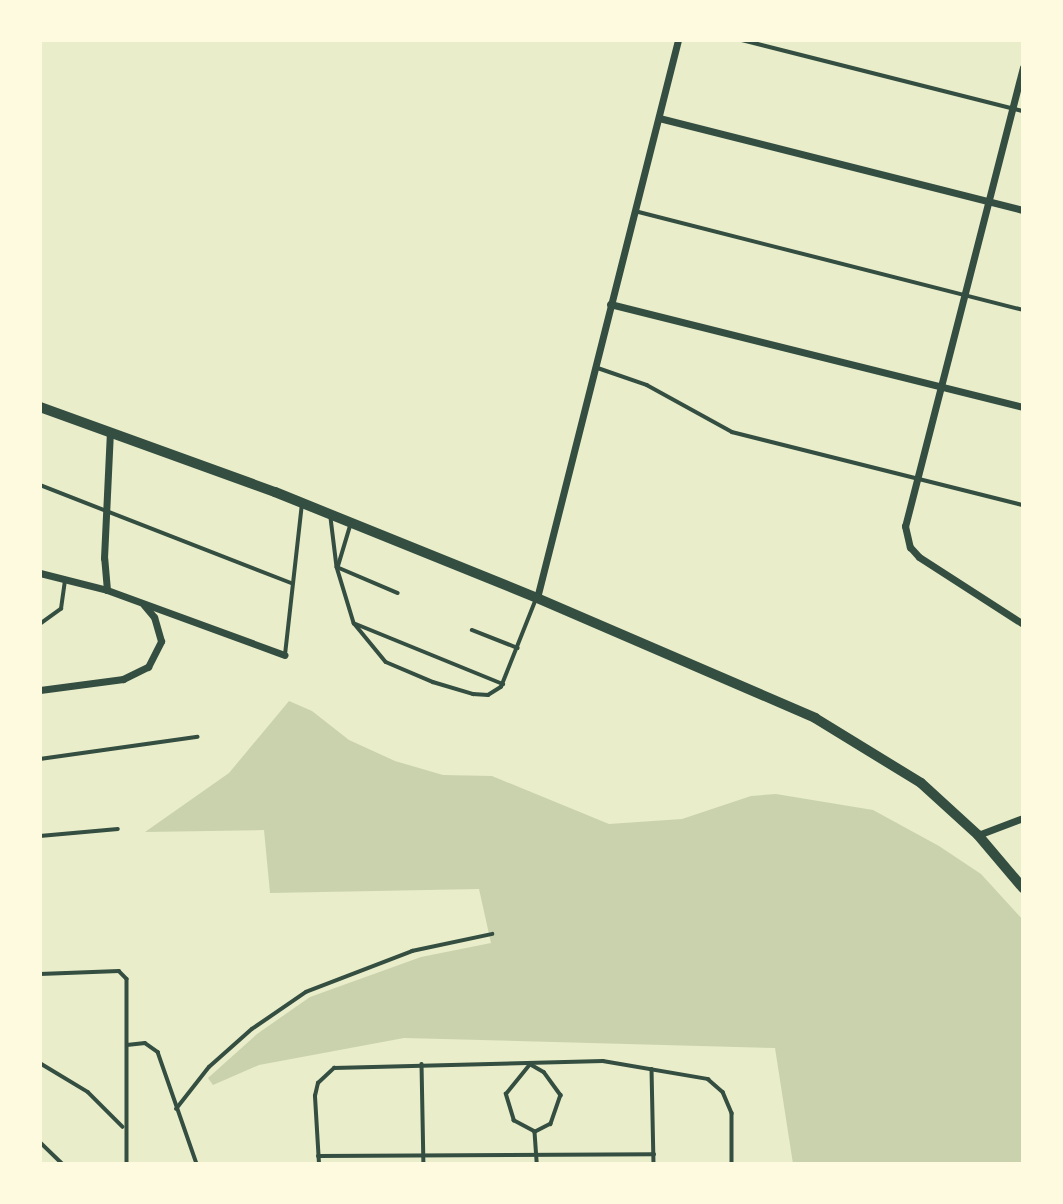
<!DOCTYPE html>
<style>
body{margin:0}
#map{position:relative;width:1063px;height:1204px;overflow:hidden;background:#e9edc9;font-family:"PT Sans",sans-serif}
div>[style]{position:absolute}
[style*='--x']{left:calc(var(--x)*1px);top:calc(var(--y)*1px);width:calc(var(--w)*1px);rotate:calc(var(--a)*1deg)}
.green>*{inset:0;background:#cad2ad}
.service>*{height:3.5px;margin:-1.75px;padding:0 1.75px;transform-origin:1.75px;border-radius:1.75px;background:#344e41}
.minor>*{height:7px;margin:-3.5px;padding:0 3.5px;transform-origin:3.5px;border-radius:3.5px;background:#344e41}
.secondary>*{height:10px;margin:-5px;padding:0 5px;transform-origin:5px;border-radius:5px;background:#344e41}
span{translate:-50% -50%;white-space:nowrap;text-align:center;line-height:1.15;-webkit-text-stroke:7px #fefae0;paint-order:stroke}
.frame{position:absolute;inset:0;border:42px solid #fefae0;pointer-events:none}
</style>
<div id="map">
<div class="green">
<i style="clip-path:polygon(289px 701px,312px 711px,349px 740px,395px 761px,443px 775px,492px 776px,609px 824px,682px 819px,751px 796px,776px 794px,873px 810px,939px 846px,981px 874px,1023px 920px,1023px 1164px,793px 1164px,775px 1048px,404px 1038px,259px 1065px,213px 1085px,208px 1078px,257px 1034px,310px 997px,421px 957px,491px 943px,479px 889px,270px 893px,264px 830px,145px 832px,229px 773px)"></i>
</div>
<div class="service">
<i style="--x:742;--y:40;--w:290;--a:14.2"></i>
<i style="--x:635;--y:211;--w:400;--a:14.3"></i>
<i style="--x:595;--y:367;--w:55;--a:19.1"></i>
<i style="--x:647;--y:385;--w:97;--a:28.9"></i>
<i style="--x:732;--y:432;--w:300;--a:14.1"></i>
<i style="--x:40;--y:485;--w:270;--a:21.3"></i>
<i style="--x:331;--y:518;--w:49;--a:83"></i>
<i style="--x:337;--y:567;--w:59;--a:73.1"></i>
<i style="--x:354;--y:623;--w:50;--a:50.6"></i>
<i style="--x:386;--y:662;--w:51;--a:23.1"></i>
<i style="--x:433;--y:682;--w:42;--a:16.7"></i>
<i style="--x:473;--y:694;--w:15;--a:4"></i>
<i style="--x:488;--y:695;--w:15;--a:-32"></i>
<i style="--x:501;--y:687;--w:95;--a:-68.3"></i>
<i style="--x:338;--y:566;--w:42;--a:-73.3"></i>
<i style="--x:337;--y:567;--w:66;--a:23.1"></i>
<i style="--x:40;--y:624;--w:26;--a:-36"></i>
<i style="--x:61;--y:609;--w:30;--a:-82"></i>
<i style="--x:356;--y:624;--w:159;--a:22.2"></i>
<i style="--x:472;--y:630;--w:49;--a:21.4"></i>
<i style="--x:285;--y:655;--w:152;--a:-83.6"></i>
<i style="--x:40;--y:759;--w:159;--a:-8"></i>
<i style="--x:40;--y:836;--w:78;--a:-5.1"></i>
<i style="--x:40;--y:974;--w:79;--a:-2.2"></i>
<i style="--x:119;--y:971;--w:11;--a:45"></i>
<i style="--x:127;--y:979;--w:185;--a:90"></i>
<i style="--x:127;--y:1045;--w:18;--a:-6"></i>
<i style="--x:145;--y:1043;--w:16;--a:35"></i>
<i style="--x:158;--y:1052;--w:119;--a:70.8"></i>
<i style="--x:40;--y:1063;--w:56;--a:31.1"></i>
<i style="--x:88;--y:1092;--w:49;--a:45"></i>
<i style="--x:422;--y:1064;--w:100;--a:88.9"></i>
<i style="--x:530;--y:1064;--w:16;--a:30"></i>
<i style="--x:544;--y:1072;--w:29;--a:54"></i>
<i style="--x:561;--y:1095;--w:31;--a:109"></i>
<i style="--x:551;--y:1124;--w:18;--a:153"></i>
<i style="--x:535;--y:1132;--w:24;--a:-152"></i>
<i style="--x:514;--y:1121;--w:28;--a:-107"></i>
<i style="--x:506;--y:1094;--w:38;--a:-51"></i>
<i style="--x:652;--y:1069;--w:95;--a:88.8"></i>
<i style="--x:176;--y:1109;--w:53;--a:-51.8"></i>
<i style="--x:209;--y:1067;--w:57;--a:-41.5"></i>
<i style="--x:252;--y:1029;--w:65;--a:-34.4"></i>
<i style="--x:306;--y:992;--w:114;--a:-21.1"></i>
<i style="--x:412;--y:951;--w:82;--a:-12"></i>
<i style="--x:535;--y:1132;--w:32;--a:86"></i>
<i style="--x:40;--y:1142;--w:32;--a:44"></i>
<i style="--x:318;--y:1156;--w:336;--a:-0.3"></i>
<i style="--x:319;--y:1164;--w:68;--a:-93.4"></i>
<i style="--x:315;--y:1096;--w:13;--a:-77"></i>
<i style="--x:318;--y:1083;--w:22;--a:-43"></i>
<i style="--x:334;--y:1068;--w:269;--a:-1.5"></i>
<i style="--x:603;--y:1061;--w:107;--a:9.7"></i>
<i style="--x:708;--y:1079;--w:20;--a:41"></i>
<i style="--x:723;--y:1092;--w:23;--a:67"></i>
<i style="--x:732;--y:1113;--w:51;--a:90"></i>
</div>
<div class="minor">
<i style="--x:1023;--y:67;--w:474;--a:104.4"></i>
<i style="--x:905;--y:526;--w:22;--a:77"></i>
<i style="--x:910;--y:547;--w:13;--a:48"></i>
<i style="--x:919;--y:557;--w:124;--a:32.8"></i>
<i style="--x:659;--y:118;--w:375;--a:14.2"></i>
<i style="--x:610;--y:304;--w:426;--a:14"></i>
<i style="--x:40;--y:573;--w:69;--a:14.2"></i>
<i style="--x:107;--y:590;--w:189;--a:20.1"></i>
<i style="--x:107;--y:590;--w:32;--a:-95"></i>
<i style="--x:104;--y:558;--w:127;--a:-87.3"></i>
<i style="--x:537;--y:598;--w:576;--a:-75.82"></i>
<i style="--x:40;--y:690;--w:84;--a:-7.5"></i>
<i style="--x:123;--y:679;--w:28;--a:-26"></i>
<i style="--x:148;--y:667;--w:29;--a:-63"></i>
<i style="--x:161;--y:641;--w:25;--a:-106"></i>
<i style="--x:154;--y:617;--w:16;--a:-130"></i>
<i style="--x:978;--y:835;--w:48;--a:-20.7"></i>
</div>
<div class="secondary">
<i style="--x:40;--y:407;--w:250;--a:19.9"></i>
<i style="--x:275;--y:492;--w:283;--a:22"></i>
<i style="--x:537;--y:598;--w:303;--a:23.3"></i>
<i style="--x:815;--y:718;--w:124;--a:31.5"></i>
<i style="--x:921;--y:783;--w:77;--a:42.4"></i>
<i style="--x:978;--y:835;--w:70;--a:49.7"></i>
</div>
<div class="frame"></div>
</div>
